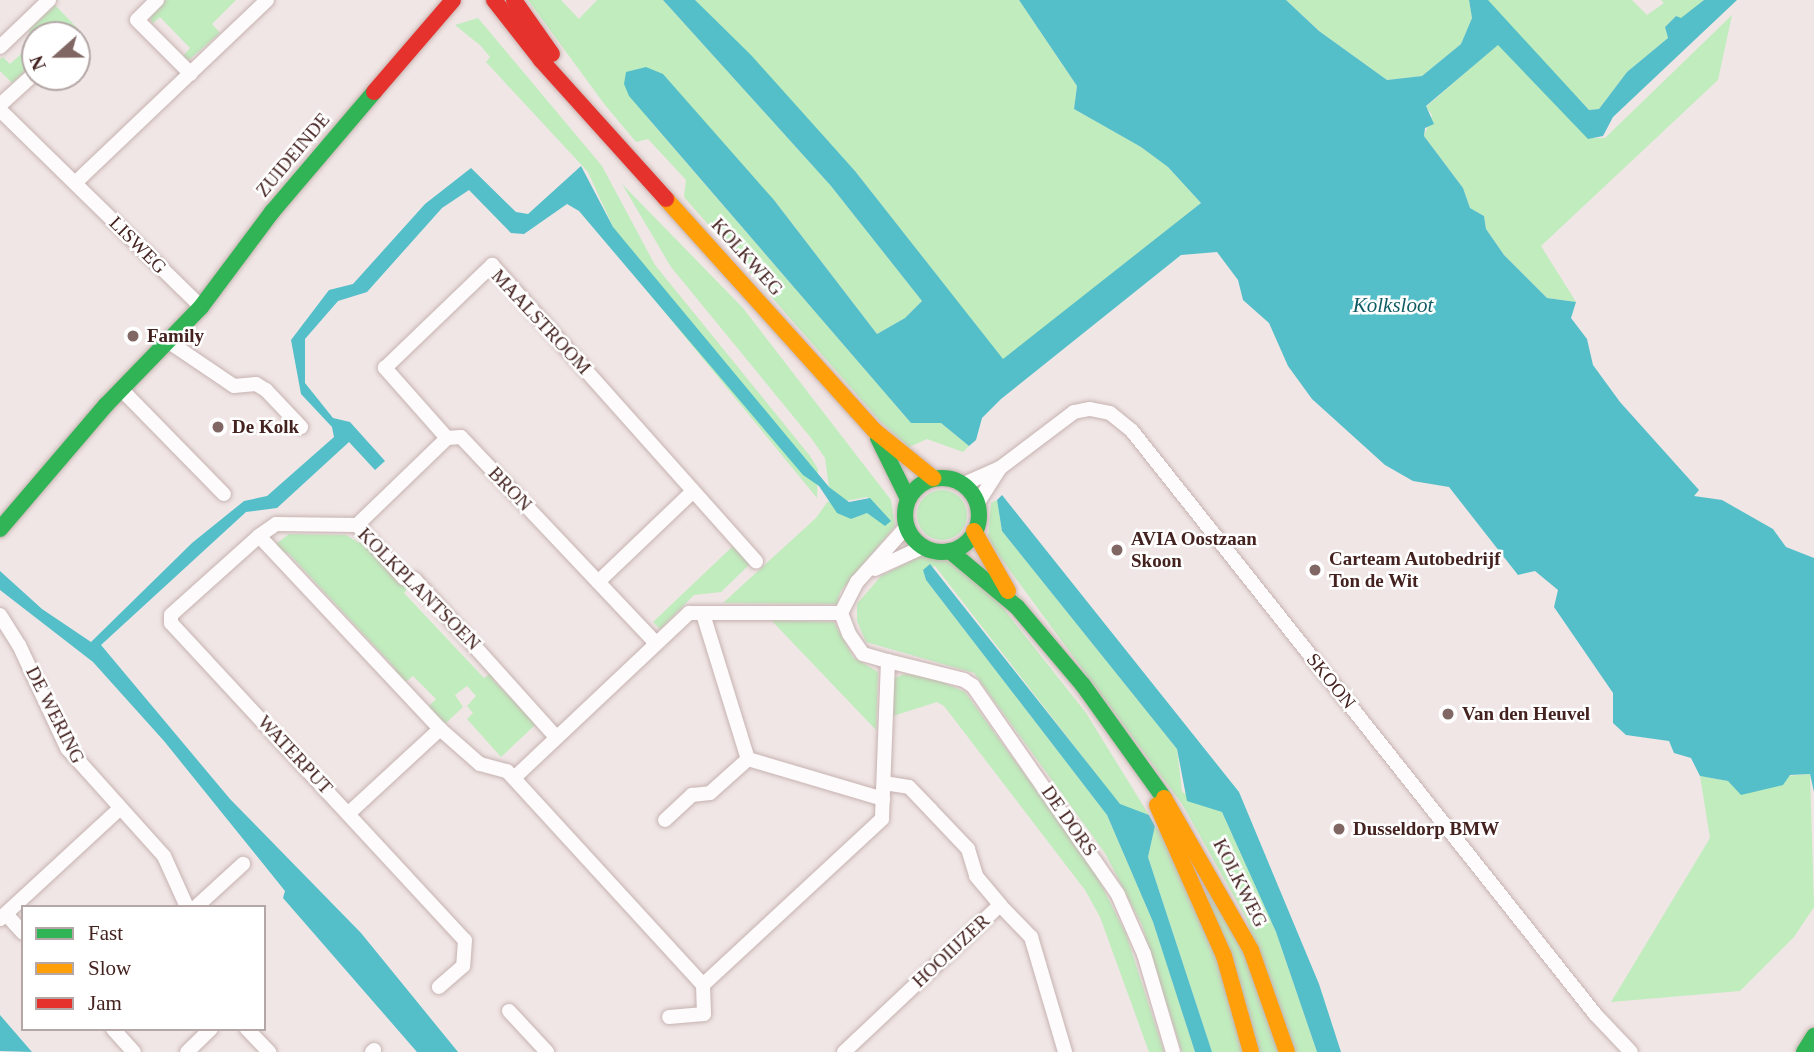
<!DOCTYPE html>
<style>
body{margin:0}
#map{position:relative;width:1814px;height:1052px;overflow:hidden;background:#f0e6e5;font-family:Georgia,serif}
div>[style]{position:absolute}
[style*='--x']{left:calc(var(--x)*1px);top:calc(var(--y)*1px);width:calc(var(--w)*1px);rotate:calc(var(--a)*1deg)}
.green>*{inset:0;background:#c0ecbe}
.round{border-radius:50%}
.water>*{inset:0;background:#55bfc9}
.roads{filter:drop-shadow(0 0 2px #c6b2b1) drop-shadow(0 0 2px #c6b2b1)}
.street>*{height:14px;margin:-7px;padding:0 7px;transform-origin:7px;border-radius:7px;background:#fdfbfb}
.fast>*{height:16px;margin:-8px;padding:0 8px;transform-origin:8px;border-radius:8px;background:#30b455}
.fast>.ring{margin:-8px;padding:0;box-sizing:content-box;background:none;border:16px solid #30b455;border-radius:50%}
.slow>*{height:16px;margin:-8px;padding:0 8px;transform-origin:8px;border-radius:8px;background:#ff9f0a}
.jam>*{height:16px;margin:-8px;padding:0 8px;transform-origin:8px;border-radius:8px;background:#e5322d}
.dots>*{width:19px;height:19px;translate:-50% -50%;box-sizing:border-box;border:4px solid #fff;border-radius:50%}
span{translate:-50% -50%;white-space:nowrap;text-align:center;line-height:1.15;-webkit-text-stroke:5px #fff;paint-order:stroke}
.street-label{font-size:19px;color:#44221f}
.poi-label{font-size:19px;color:#44221f;font-weight:700}
.left{translate:0 -50%;text-align:left}
.water-label{font-size:21px;color:#105c64;font-style:italic}
.legend{position:absolute;left:21px;top:905px;width:245px;height:126px;box-sizing:border-box;background:#fff;border:2px solid #b4a7a5;margin:0;padding:9px 12px;list-style:none;font-size:21px;color:#44221f}
.legend li{display:flex;align-items:center;gap:14px;height:35px}
.legend b{width:35px;border:2px solid #b4a7a5}
.north{position:absolute;left:21px;top:21px;width:70px;height:70px;box-sizing:border-box;background:#fff;border:2px solid #b4a7a5;border-radius:50%;rotate:249deg;font-size:19px;font-weight:700;line-height:28px;text-align:center;color:#44221f}
.north::after{content:'';display:block;margin:auto;width:24px;height:32px;background:#806764;clip-path:polygon(50% 0,100% 100%,50% 72%,0 100%)}
</style>
<div id="map">
<div class="green">
<i style="clip-path:polygon(166px 0,236px 0,212px 24px,220px 33px,189px 60px,183px 56px,190px 48px,160px 17px,152px 24px,150px 15px)"></i>
<i style="clip-path:polygon(528px 0,561px 0,579px 19px,597px 0,663px 0,831px 186px,922px 301px,905px 318px,877px 334px,774px 200px,646px 116px,911px 423px,941px 423px,969px 446px,963px 452px,927px 439px,909px 447px,880px 421px,684px 197px,686px 180px,648px 139px,636px 142px,605px 105px)"></i>
<i style="clip-path:polygon(695px 0,1019px 0,1077px 86px,1074px 109px,1141px 147px,1168px 167px,1201px 203px,1003px 360px,855px 171px)"></i>
<i style="clip-path:polygon(1286px 0,1469px 0,1472px 18px,1461px 44px,1422px 76px,1387px 80px,1319px 31px)"></i>
<i style="clip-path:polygon(1485px 0,1632px 0,1647px 15px,1664px 3px,1661px 0,1704px 0,1681px 19px,1676px 16px,1665px 27px,1668px 38px,1627px 72px,1599px 109px,1589px 110px)"></i>
<i style="clip-path:polygon(55px 5px,80px 31px,35px 35px,35px 63px,12px 83px,0 71px,0 59px,3px 57px,10px 64px,29px 47px,29px 30px)"></i>
<i style="clip-path:polygon(1732px 15px,1718px 80px,1541px 246px,1576px 302px,1547px 298px,1504px 255px,1486px 229px,1484px 216px,1470px 208px,1463px 188px,1424px 136px,1432px 115px,1426px 107px,1498px 44px,1588px 138px,1605px 138px)"></i>
<i style="clip-path:polygon(478px 18px,602px 166px,655px 265px,810px 456px,818px 469px,817px 498px,612px 248px,613px 227px,588px 172px,486px 62px,490px 57px,481px 46px,455px 25px)"></i>
<i style="clip-path:polygon(622px 184px,743px 308px,891px 500px,895px 526px,840px 592px,837px 604px,723px 603px,816px 518px,828px 501px,851px 519px,867px 513px,875px 518px,879px 507px,867px 497px,845px 501px,829px 487px,825px 458px,811px 438px,671px 267px)"></i>
<i class="round" style="left:917px;top:490px;width:50px;height:50px"></i>
<i style="clip-path:polygon(997px 500px,1002px 531px,1177px 749px,1182px 792px,1222px 812px,1276px 932px,1317px 1052px,1293px 1052px,1245px 916px,1182px 804px,997px 553px,988px 536px,991px 503px)"></i>
<i style="clip-path:polygon(289px 534px,346px 535px,359px 543px,361px 540px,410px 585px,404px 593px,484px 678px,493px 672px,493px 680px,536px 724px,501px 757px,467px 719px,473px 713px,467px 706px,476px 696px,467px 686px,455px 695px,463px 707px,446px 723px,434px 716px,427px 708px,436px 699px,413px 676px,403px 684px,394px 667px,289px 554px,278px 549px,276px 544px)"></i>
<i style="clip-path:polygon(733px 546px,751px 563px,721px 592px,694px 595px,660px 629px,653px 622px)"></i>
<i style="clip-path:polygon(921px 556px,952px 561px,984px 584px,1086px 713px,1149px 815px,1120px 805px,935px 566px,923px 570px,926px 580px,1107px 815px,1153px 922px,1195px 1052px,1182px 1052px,1142px 925px,1105px 853px,974px 673px,866px 642px,857px 621px,857px 604px,881px 576px)"></i>
<i style="clip-path:polygon(771px 620px,834px 622px,853px 657px,878px 672px,876px 730px)"></i>
<i style="clip-path:polygon(904px 674px,933px 678px,965px 692px,1095px 872px,1126px 934px,1164px 1052px,1149px 1052px,1100px 917px,1085px 890px,944px 706px,937px 702px,893px 716px,893px 679px)"></i>
<i style="clip-path:polygon(1810px 774px,1814px 907px,1794px 937px,1740px 991px,1611px 1002px,1710px 838px,1700px 776px,1728px 781px)"></i>
<i style="clip-path:polygon(1155px 826px,1170px 843px,1214px 946px,1244px 1052px,1212px 1052px,1148px 857px)"></i>
<i style="clip-path:polygon(1200px 875px,1245px 951px,1281px 1052px,1258px 1052px)"></i>
</div>
<div class="water">
<i style="clip-path:polygon(663px 0,695px 0,751px 55px,855px 171px,1003px 359px,1201px 203px,1168px 167px,1141px 147px,1074px 109px,1077px 86px,1019px 0,1286px 0,1319px 31px,1387px 80px,1422px 76px,1461px 44px,1472px 18px,1469px 0,1488px 0,1589px 110px,1599px 109px,1627px 72px,1668px 38px,1665px 27px,1676px 16px,1681px 18px,1704px 0,1737px 0,1613px 117px,1603px 136px,1588px 139px,1498px 45px,1426px 106px,1434px 124px,1425px 128px,1424px 136px,1463px 188px,1470px 208px,1484px 216px,1486px 229px,1504px 255px,1547px 298px,1576px 302px,1571px 318px,1587px 339px,1593px 365px,1620px 402px,1699px 490px,1694px 496px,1722px 500px,1773px 529px,1786px 547px,1814px 558px,1814px 792px,1810px 774px,1790px 775px,1783px 785px,1741px 795px,1728px 781px,1700px 776px,1691px 758px,1674px 753px,1669px 741px,1626px 735px,1613px 723px,1613px 693px,1554px 607px,1558px 590px,1535px 571px,1518px 575px,1449px 487px,1413px 481px,1385px 465px,1312px 399px,1288px 366px,1269px 323px,1243px 300px,1238px 280px,1217px 252px,1181px 255px,1001px 399px,982px 418px,976px 440px,969px 446px,941px 423px,911px 423px,629px 96px,624px 84px,626px 72px,646px 67px,663px 74px,774px 200px,877px 334px,905px 318px,922px 301px,831px 186px)"></i>
<i style="clip-path:polygon(581px 166px,613px 227px,829px 487px,849px 502px,870px 498px,891px 521px,885px 526px,867px 513px,851px 519px,837px 513px,819px 486px,803px 475px,579px 211px,567px 204px,524px 234px,511px 233px,469px 190px,442px 208px,367px 292px,338px 301px,305px 339px,305px 383px,333px 418px,350px 422px,385px 461px,375px 470px,349px 442px,277px 508px,246px 512px,101px 645px,230px 799px,361px 933px,458px 1052px,417px 1052px,283px 898px,285px 891px,164px 741px,93px 662px,0 590px,0 571px,42px 609px,91px 642px,192px 543px,244px 501px,267px 496px,334px 437px,332px 427px,301px 394px,291px 340px,329px 290px,353px 284px,425px 204px,471px 168px,516px 212px,528px 214px)"></i>
<i style="clip-path:polygon(1002px 495px,1239px 792px,1319px 984px,1341px 1052px,1317px 1052px,1276px 932px,1222px 812px,1187px 801px,1177px 749px,1002px 531px,997px 500px)"></i>
<i style="clip-path:polygon(930px 564px,1120px 804px,1149px 815px,1155px 826px,1148px 857px,1212px 1052px,1195px 1052px,1153px 922px,1107px 815px,926px 580px,923px 570px)"></i>
<i style="clip-path:polygon(0 1015px,32px 1052px,0 1051px)"></i>
</div>
<div class="roads">
<div class="street">
<i style="--x:157;--y:0;--w:28;--a:135"></i>
<i style="--x:137;--y:20;--w:76;--a:45"></i>
<i style="--x:0;--y:47;--w:68;--a:-43.8"></i>
<i style="--x:0;--y:105;--w:47;--a:-42.4"></i>
<i style="--x:0;--y:110;--w:281;--a:44.4"></i>
<i style="--x:75;--y:183;--w:265;--a:-43.6"></i>
<i style="--x:169;--y:342;--w:78;--a:34.1"></i>
<i style="--x:234;--y:386;--w:22;--a:-5"></i>
<i style="--x:256;--y:384;--w:12;--a:31"></i>
<i style="--x:266;--y:390;--w:51;--a:46.6"></i>
<i style="--x:121;--y:389;--w:147;--a:45.6"></i>
<i style="--x:447;--y:438;--w:94;--a:-131.5"></i>
<i style="--x:385;--y:368;--w:149;--a:-43.9"></i>
<i style="--x:492;--y:265;--w:397;--a:48.3"></i>
<i style="--x:964;--y:484;--w:39;--a:-24"></i>
<i style="--x:1000;--y:468;--w:93;--a:-37.1"></i>
<i style="--x:1074;--y:412;--w:16;--a:-11"></i>
<i style="--x:1090;--y:409;--w:20;--a:11"></i>
<i style="--x:1110;--y:413;--w:28;--a:39"></i>
<i style="--x:1132;--y:431;--w:744;--a:51.54"></i>
<i style="--x:1595;--y:1014;--w:52;--a:46.5"></i>
<i style="--x:977;--y:504;--w:43;--a:-57.4"></i>
<i style="--x:357;--y:525;--w:125;--a:-44"></i>
<i style="--x:447;--y:438;--w:14;--a:-4"></i>
<i style="--x:461;--y:437;--w:284;--a:46.6"></i>
<i style="--x:259;--y:536;--w:118;--a:138.1"></i>
<i style="--x:171;--y:615;--w:8;--a:90"></i>
<i style="--x:171;--y:623;--w:432;--a:47.2"></i>
<i style="--x:465;--y:940;--w:26;--a:94"></i>
<i style="--x:463;--y:966;--w:32;--a:139"></i>
<i style="--x:875;--y:569;--w:53;--a:-24.6"></i>
<i style="--x:598;--y:582;--w:129;--a:-43.7"></i>
<i style="--x:841;--y:613;--w:35;--a:-63"></i>
<i style="--x:857;--y:582;--w:75;--a:-48.2"></i>
<i style="--x:703;--y:614;--w:152;--a:72.8"></i>
<i style="--x:748;--y:759;--w:141;--a:16.5"></i>
<i style="--x:0;--y:615;--w:36;--a:58"></i>
<i style="--x:19;--y:645;--w:114;--a:65"></i>
<i style="--x:67;--y:748;--w:145;--a:48.1"></i>
<i style="--x:164;--y:856;--w:56;--a:65.7"></i>
<i style="--x:888;--y:661;--w:78;--a:14"></i>
<i style="--x:964;--y:680;--w:11;--a:34"></i>
<i style="--x:973;--y:686;--w:254;--a:55.2"></i>
<i style="--x:1118;--y:895;--w:64;--a:66.2"></i>
<i style="--x:1144;--y:954;--w:102;--a:73.5"></i>
<i style="--x:556;--y:737;--w:212;--a:-131.9"></i>
<i style="--x:414;--y:579;--w:10;--a:-174"></i>
<i style="--x:404;--y:578;--w:71;--a:-131.6"></i>
<i style="--x:357;--y:525;--w:81;--a:-179.3"></i>
<i style="--x:276;--y:524;--w:21;--a:145"></i>
<i style="--x:259;--y:536;--w:265;--a:46.8"></i>
<i style="--x:440;--y:729;--w:53;--a:41.2"></i>
<i style="--x:480;--y:764;--w:28;--a:15"></i>
<i style="--x:507;--y:771;--w:290;--a:47.5"></i>
<i style="--x:703;--y:985;--w:29;--a:88"></i>
<i style="--x:704;--y:1014;--w:35;--a:175"></i>
<i style="--x:514;--y:778;--w:241;--a:-43.3"></i>
<i style="--x:689;--y:613;--w:152;--a:0"></i>
<i style="--x:841;--y:613;--w:22;--a:69"></i>
<i style="--x:849;--y:634;--w:24;--a:55"></i>
<i style="--x:863;--y:654;--w:26;--a:16"></i>
<i style="--x:888;--y:661;--w:158;--a:92.2"></i>
<i style="--x:882;--y:819;--w:244;--a:137.2"></i>
<i style="--x:884;--y:783;--w:25;--a:9"></i>
<i style="--x:909;--y:787;--w:32;--a:46"></i>
<i style="--x:931;--y:810;--w:54;--a:46.5"></i>
<i style="--x:968;--y:849;--w:28;--a:73"></i>
<i style="--x:976;--y:876;--w:38;--a:50"></i>
<i style="--x:349;--y:813;--w:124;--a:-42.7"></i>
<i style="--x:665;--y:820;--w:37;--a:-43"></i>
<i style="--x:692;--y:795;--w:18;--a:-6"></i>
<i style="--x:710;--y:793;--w:51;--a:-41.8"></i>
<i style="--x:196;--y:907;--w:64;--a:-42.5"></i>
<i style="--x:6;--y:914;--w:25;--a:48"></i>
<i style="--x:0;--y:919;--w:161;--a:-42.7"></i>
<i style="--x:509;--y:1011;--w:56;--a:47.2"></i>
<i style="--x:113;--y:1029;--w:31;--a:48"></i>
<i style="--x:247;--y:1029;--w:32;--a:46"></i>
<i style="--x:187;--y:1052;--w:33;--a:-44"></i>
<i style="--x:372;--y:1052;--w:3;--a:-45"></i>
<i style="--x:844;--y:1052;--w:214;--a:-43.3"></i>
<i style="--x:1000;--y:905;--w:45;--a:45.9"></i>
<i style="--x:1031;--y:937;--w:120;--a:73.5"></i>
</div>
<div class="fast">
<i style="--x:878;--y:438;--w:68;--a:63.8"></i>
<i class="ring" style="left:905px;top:478px;width:58px;height:58px"></i>
<i style="--x:0;--y:529;--w:163;--a:-49.5"></i>
<i style="--x:106;--y:405;--w:136;--a:-45.9"></i>
<i style="--x:201;--y:307;--w:119;--a:-53.2"></i>
<i style="--x:272;--y:212;--w:157;--a:-49.6"></i>
<i style="--x:950;--y:551;--w:87;--a:39.9"></i>
<i style="--x:1017;--y:607;--w:102;--a:49.8"></i>
<i style="--x:1083;--y:685;--w:139;--a:54.4"></i>
<i style="--x:1804;--y:1052;--w:19;--a:-58"></i>
</div>
<div class="slow">
<i style="--x:666;--y:199;--w:312;--a:48"></i>
<i style="--x:875;--y:431;--w:75;--a:39"></i>
<i style="--x:974;--y:531;--w:69;--a:60.5"></i>
<i style="--x:1164;--y:798;--w:175;--a:60.2"></i>
<i style="--x:1251;--y:950;--w:108;--a:70.6"></i>
<i style="--x:1157;--y:805;--w:165;--a:66.1"></i>
<i style="--x:1224;--y:956;--w:100;--a:74.3"></i>
</div>
<div class="jam">
<i style="--x:494;--y:0;--w:76;--a:51.9"></i>
<i style="--x:541;--y:60;--w:187;--a:48"></i>
<i style="--x:514;--y:0;--w:66;--a:54.9"></i>
<i style="--x:374;--y:92;--w:121;--a:-49.3"></i>
</div>
</div>
<div class="dots">
<i style="left:133px;top:336px;background:#806764"></i>
<i style="left:218px;top:427px;background:#806764"></i>
<i style="left:1117px;top:550px;background:#806764"></i>
<i style="left:1315px;top:570px;background:#806764"></i>
<i style="left:1448px;top:714px;background:#806764"></i>
<i style="left:1339px;top:829px;background:#806764"></i>
</div>
<div class="street-label">
<span style="left:293px;top:155px;rotate:-50deg">ZUIDEINDE</span>
<span style="left:138px;top:245px;rotate:45deg">LISWEG</span>
<span style="left:747px;top:257px;rotate:48deg">KOLKWEG</span>
<span style="left:541px;top:322px;rotate:47deg">MAALSTROOM</span>
<span style="left:510px;top:489px;rotate:46deg">BRON</span>
<span style="left:419px;top:589px;rotate:45deg">KOLKPLANTSOEN</span>
<span style="left:1331px;top:681px;rotate:51deg">SKOON</span>
<span style="left:55px;top:715px;rotate:63deg">DE WERING</span>
<span style="left:295px;top:755px;rotate:47deg">WATERPUT</span>
<span style="left:1069px;top:821px;rotate:55deg">DE DORS</span>
<span style="left:1240px;top:883px;rotate:63deg">KOLKWEG</span>
<span style="left:951px;top:951px;rotate:-43deg">HOOIIJZER</span>
</div>
<div class="poi-label">
<span class="left" style="left:147px;top:336px">Family</span>
<span class="left" style="left:232px;top:427px">De Kolk</span>
<span class="left" style="left:1131px;top:550px">AVIA Oostzaan<br>Skoon</span>
<span class="left" style="left:1329px;top:570px">Carteam Autobedrijf<br>Ton de Wit</span>
<span class="left" style="left:1462px;top:714px">Van den Heuvel</span>
<span class="left" style="left:1353px;top:829px">Dusseldorp BMW</span>
</div>
<div class="water-label">
<span style="left:1393px;top:305px">Kolksloot</span>
</div>
<ul class="legend">
<li><b style="height:9px;background:#30b455"></b>Fast</li>
<li><b style="height:9px;background:#ff9f0a"></b>Slow</li>
<li><b style="height:9px;background:#e5322d"></b>Jam</li>
</ul>
<div class="north">N</div>
</div>
